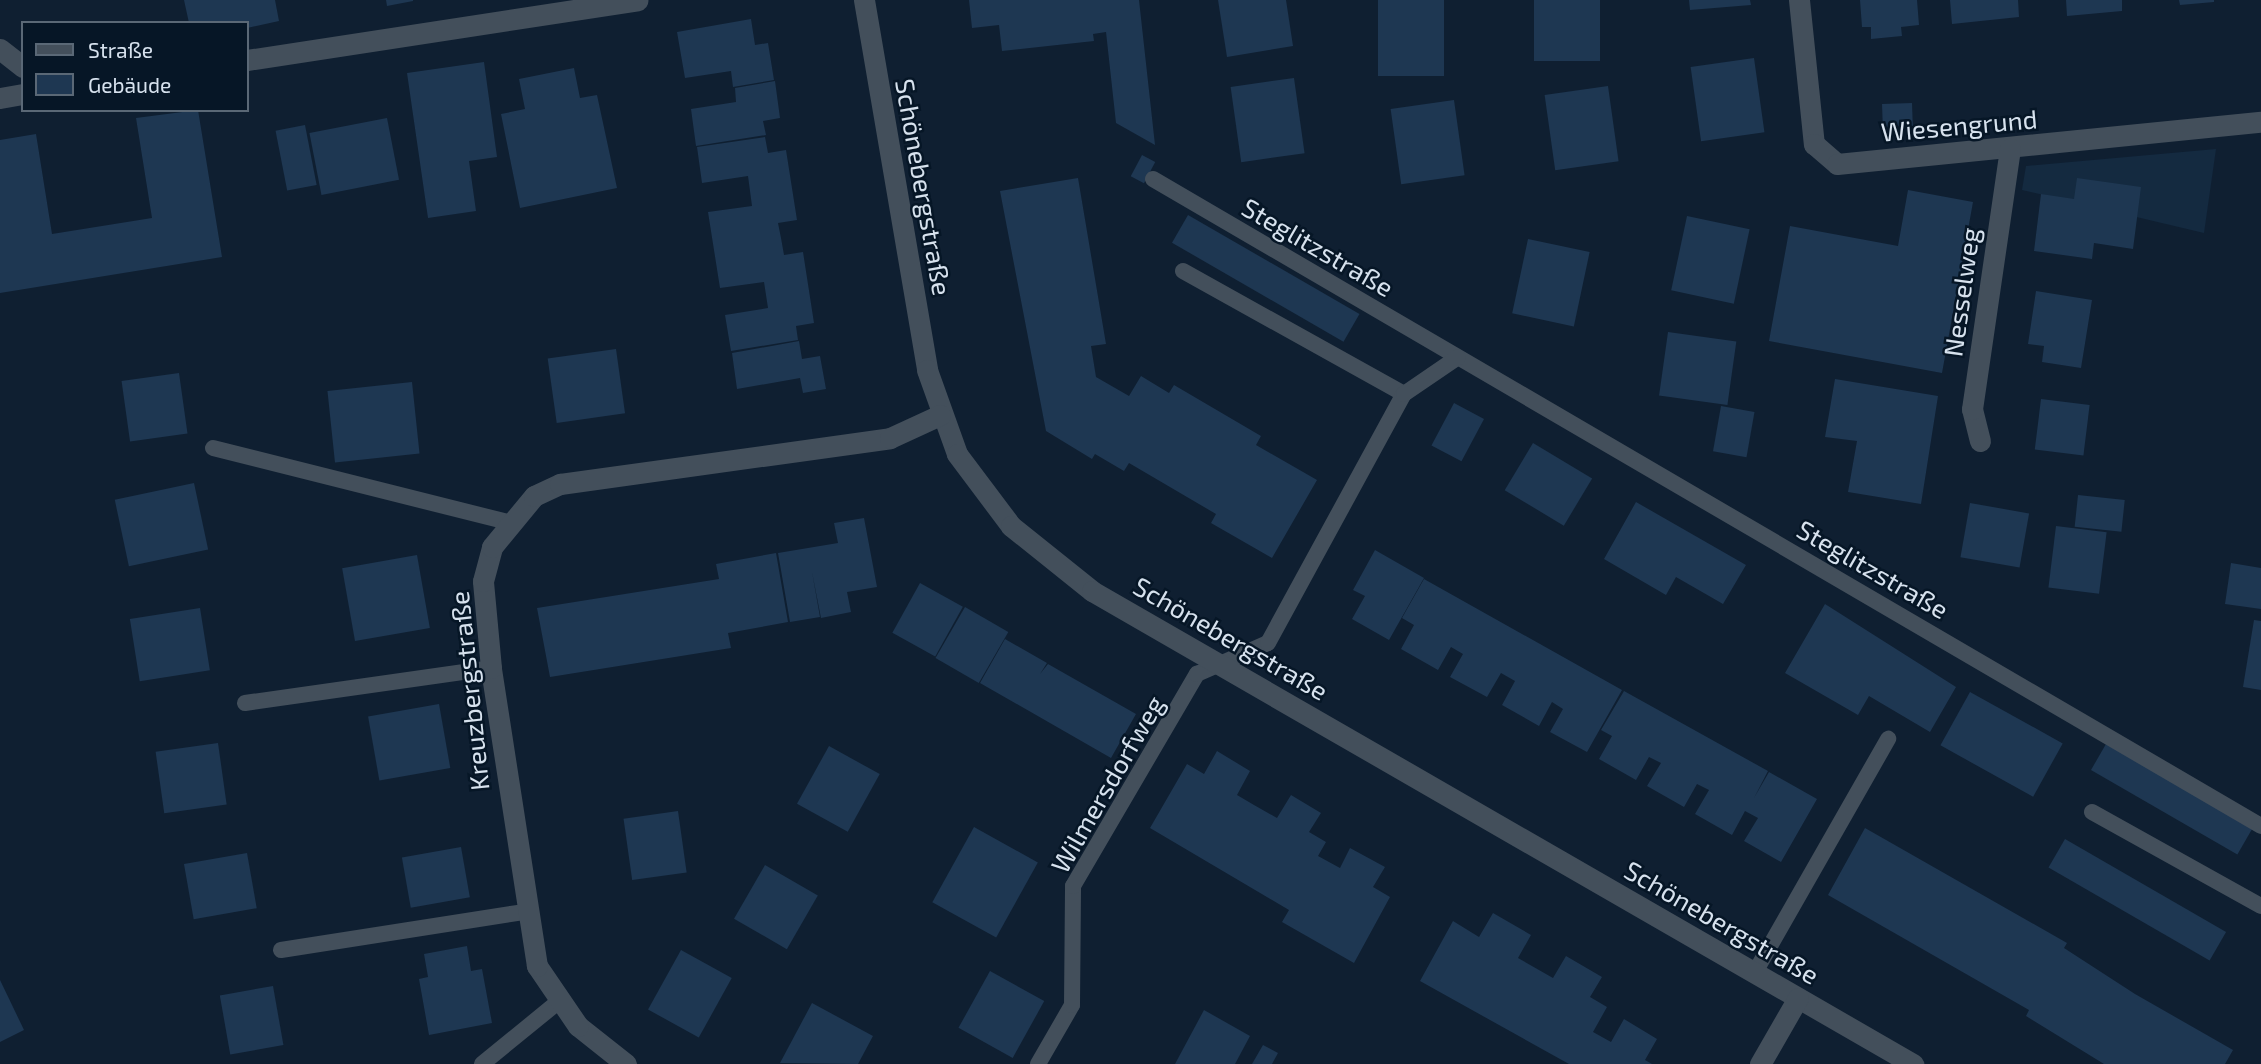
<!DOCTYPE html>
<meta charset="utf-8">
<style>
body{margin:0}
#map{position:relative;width:2261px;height:1064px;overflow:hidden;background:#0f1f31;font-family:"Exo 2",sans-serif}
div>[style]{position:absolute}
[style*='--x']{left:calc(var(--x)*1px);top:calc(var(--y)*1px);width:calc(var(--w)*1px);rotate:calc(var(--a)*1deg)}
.built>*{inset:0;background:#142a40}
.building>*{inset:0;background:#1e3752;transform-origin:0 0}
.service>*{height:16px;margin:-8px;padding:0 8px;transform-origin:8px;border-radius:8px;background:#434f5b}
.minor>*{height:21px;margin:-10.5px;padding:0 10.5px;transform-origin:10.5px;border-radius:10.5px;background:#434f5b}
.tertiary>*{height:21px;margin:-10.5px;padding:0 10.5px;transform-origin:10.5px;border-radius:10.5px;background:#434f5b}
span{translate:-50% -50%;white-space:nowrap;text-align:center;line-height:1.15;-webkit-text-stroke:5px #061626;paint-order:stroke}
.street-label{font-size:26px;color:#d7e2ee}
.legend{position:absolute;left:21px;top:21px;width:228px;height:91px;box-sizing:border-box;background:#061626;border:2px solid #5a6876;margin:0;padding:9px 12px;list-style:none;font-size:21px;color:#d7e2ee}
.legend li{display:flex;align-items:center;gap:14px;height:35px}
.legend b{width:35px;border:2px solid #5a6876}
</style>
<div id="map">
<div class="built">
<i style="clip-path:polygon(2216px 149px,2204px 233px,2022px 190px,2026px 166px)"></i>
</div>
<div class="building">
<i style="clip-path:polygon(184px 0,275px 0,279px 21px,247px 28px,247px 23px,189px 23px)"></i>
<i style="clip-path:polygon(386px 0,413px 0,413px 1px,387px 6px)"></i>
<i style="clip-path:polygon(969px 0,1139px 0,1155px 145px,1116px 123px,1106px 32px,1093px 34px,1094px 41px,1002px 51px,999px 25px,972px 28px)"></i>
<i style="clip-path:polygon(1218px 0,1286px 0,1293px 46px,1227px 57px)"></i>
<i style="left:1378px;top:0;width:66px;height:76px"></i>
<i style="left:1534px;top:0;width:66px;height:61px"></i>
<i style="clip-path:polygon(1689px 0,1750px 0,1751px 5px,1690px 10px)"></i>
<i style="clip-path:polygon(1860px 0,1917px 0,1919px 25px,1901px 27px,1902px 36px,1871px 39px,1871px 27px,1862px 27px)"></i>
<i style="clip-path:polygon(1950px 0,2018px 0,2019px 17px,1952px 24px)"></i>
<i style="clip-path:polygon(2066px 0,2122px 0,2122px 11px,2067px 16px)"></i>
<i style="clip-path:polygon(2179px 0,2214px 0,2214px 2px,2180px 5px)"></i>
<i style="clip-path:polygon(751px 19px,755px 45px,768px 43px,774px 80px,733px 87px,731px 71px,685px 78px,677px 32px)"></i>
<i style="left:1754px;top:58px;width:75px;height:64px;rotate:82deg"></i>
<i style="clip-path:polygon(484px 62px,497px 157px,469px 161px,476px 211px,428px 218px,407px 73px)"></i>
<i style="clip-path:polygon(574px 68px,580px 98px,597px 95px,617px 188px,520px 208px,501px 114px,525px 109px,519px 79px)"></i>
<i style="left:1294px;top:78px;width:76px;height:64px;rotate:82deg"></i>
<i style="clip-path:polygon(775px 81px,780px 118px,763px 121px,766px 135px,696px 146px,691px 109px,736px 102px,735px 88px)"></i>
<i style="left:1608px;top:86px;width:76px;height:64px;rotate:82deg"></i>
<i style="left:1454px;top:100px;width:76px;height:64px;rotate:82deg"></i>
<i style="left:1912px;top:103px;width:23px;height:30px;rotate:88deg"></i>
<i style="clip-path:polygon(198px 110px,222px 257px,0 293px,0 140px,36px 134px,52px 234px,152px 218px,136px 118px)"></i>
<i style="left:387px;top:118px;width:63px;height:79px;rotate:79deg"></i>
<i style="left:305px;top:125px;width:61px;height:30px;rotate:79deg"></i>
<i style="clip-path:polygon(765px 137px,768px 153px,786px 150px,797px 220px,778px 223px,781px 238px,784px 255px,803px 252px,814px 323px,796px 326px,798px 340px,731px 351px,725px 315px,768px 308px,764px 282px,720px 288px,708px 212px,752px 206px,748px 176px,702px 183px,697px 147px)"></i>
<i style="left:1142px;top:155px;width:15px;height:24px;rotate:28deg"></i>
<i style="clip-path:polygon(1078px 178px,1106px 344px,1091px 346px,1096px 377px,1129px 396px,1141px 376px,1169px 393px,1174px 385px,1261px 436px,1256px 445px,1317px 480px,1272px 558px,1211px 523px,1216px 514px,1129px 463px,1124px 471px,1095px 454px,1092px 459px,1046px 431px,1000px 191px)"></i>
<i style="clip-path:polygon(2077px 178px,2141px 187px,2133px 249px,2094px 243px,2092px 259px,2034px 251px,2041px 194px,2074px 199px)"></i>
<i style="clip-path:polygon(1908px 190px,1973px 202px,1942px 373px,1769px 341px,1790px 226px,1898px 246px)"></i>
<i style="left:1188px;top:215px;width:198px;height:32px;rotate:30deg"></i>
<i style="left:1687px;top:216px;width:64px;height:76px;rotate:12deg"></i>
<i style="left:1528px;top:239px;width:63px;height:76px;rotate:12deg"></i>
<i style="clip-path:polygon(2036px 291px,2092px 300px,2081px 368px,2042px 362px,2044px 346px,2028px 344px)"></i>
<i style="left:1668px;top:332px;width:69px;height:64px;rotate:8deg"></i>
<i style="clip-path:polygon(799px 341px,802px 359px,820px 356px,826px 389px,803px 393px,800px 378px,737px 389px,732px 353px)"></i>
<i style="left:616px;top:349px;width:65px;height:69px;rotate:82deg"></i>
<i style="left:179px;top:373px;width:61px;height:58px;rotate:82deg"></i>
<i style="clip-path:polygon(1835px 379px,1938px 396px,1921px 504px,1848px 492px,1857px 441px,1825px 437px)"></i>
<i style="left:412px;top:382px;width:72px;height:85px;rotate:84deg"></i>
<i style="left:2041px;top:399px;width:49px;height:51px;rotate:7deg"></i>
<i style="left:1454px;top:403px;width:34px;height:48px;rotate:28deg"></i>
<i style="left:1721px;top:406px;width:34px;height:46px;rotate:10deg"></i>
<i style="left:1533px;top:443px;width:69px;height:55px;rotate:31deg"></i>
<i style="left:194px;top:483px;width:68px;height:81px;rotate:78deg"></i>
<i style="left:2078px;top:495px;width:47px;height:32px;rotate:6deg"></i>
<i style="clip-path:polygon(1636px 502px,1746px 565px,1723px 604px,1676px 577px,1666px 595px,1604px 559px)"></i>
<i style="left:1970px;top:503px;width:60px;height:55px;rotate:10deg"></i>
<i style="clip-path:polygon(864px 518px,877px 587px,847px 592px,851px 612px,821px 618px,812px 572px,820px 617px,790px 622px,778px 553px,838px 543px,834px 523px)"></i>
<i style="left:2056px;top:526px;width:51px;height:62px;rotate:7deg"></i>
<i style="clip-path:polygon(1375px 550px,1424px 578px,1389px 640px,1352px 619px,1365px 596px,1353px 590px)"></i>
<i style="clip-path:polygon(776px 553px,788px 622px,728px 633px,731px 648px,550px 677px,537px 608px,719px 579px,716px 564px)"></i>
<i style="left:417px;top:555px;width:74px;height:76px;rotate:80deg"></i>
<i style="clip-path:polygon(2231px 563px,2261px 568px,2261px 609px,2225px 604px)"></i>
<i style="clip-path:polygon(1424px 579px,1622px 690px,1587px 752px,1550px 732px,1563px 709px,1552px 702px,1539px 726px,1502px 705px,1515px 681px,1501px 673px,1487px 697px,1450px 677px,1463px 654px,1451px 647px,1438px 670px,1401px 649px,1414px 625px,1402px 618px)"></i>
<i style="left:920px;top:583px;width:49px;height:57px;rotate:29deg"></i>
<i style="clip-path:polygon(1825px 604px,1956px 687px,1930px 732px,1869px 696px,1858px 715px,1785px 673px)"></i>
<i style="left:965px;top:607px;width:50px;height:59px;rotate:30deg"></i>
<i style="left:200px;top:608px;width:63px;height:71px;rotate:81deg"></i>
<i style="clip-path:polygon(2254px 620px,2261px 621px,2261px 690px,2243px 687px)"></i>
<i style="clip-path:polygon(1005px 639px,1047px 663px,1040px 674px,1048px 664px,1136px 714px,1111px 758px,980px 683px)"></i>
<i style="clip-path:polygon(1624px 691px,1768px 771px,1754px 798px,1769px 772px,1817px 799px,1781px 862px,1744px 841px,1758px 818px,1745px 811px,1732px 835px,1695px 814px,1709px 790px,1697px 784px,1684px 807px,1647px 786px,1661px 763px,1649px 757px,1636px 780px,1599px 759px,1612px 736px,1601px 730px)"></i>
<i style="left:1970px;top:692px;width:106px;height:61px;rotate:29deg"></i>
<i style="left:439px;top:704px;width:65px;height:72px;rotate:80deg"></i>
<i style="left:218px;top:743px;width:62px;height:63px;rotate:82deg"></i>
<i style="left:2106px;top:744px;width:169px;height:30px;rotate:30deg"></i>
<i style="left:829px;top:746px;width:58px;height:66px;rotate:29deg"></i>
<i style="clip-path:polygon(1217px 751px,1250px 771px,1237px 795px,1254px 805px,1277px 818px,1291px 795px,1321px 813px,1309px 832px,1326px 842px,1318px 856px,1340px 868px,1350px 848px,1385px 867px,1373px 887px,1390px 897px,1354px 963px,1282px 922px,1289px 910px,1150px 828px,1187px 764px,1204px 774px)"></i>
<i style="left:678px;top:811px;width:62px;height:55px;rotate:82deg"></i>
<i style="left:974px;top:827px;width:73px;height:86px;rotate:29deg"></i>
<i style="clip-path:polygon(1865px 828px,2067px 943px,2064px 948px,2135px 994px,2233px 1050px,2225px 1064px,2104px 1064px,2026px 1016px,2029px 1010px,1828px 895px)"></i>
<i style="left:2065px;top:839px;width:186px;height:33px;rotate:30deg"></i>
<i style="left:461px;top:847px;width:51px;height:60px;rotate:80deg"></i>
<i style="left:247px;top:853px;width:56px;height:64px;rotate:80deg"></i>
<i style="left:765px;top:865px;width:61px;height:62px;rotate:30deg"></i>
<i style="clip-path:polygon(1493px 913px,1531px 935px,1518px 958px,1553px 978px,1566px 956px,1602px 977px,1590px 997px,1607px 1007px,1593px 1032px,1611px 1042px,1624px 1019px,1657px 1039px,1645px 1060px,1652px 1064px,1569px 1064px,1420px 981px,1453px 921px,1479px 937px)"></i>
<i style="clip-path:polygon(467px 946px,471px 971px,482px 969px,492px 1023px,429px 1035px,419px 979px,428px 977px,424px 954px)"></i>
<i style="left:681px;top:950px;width:58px;height:68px;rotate:29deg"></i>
<i style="left:990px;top:971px;width:62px;height:65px;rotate:29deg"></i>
<i style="clip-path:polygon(0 980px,24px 1030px,0 1042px)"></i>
<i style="left:273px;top:986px;width:60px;height:54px;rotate:80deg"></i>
<i style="clip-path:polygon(812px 1003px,873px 1036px,858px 1064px,780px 1063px)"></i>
<i style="clip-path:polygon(1204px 1010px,1250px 1036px,1235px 1064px,1175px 1064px)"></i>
<i style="clip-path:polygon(1263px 1045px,1278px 1053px,1272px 1064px,1252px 1064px)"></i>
</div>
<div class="service">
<i style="--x:1153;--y:179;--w:1283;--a:30.28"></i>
<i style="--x:1183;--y:271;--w:253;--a:29.1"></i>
<i style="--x:213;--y:448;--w:303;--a:14.1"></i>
<i style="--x:245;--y:703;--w:248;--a:-8.1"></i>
<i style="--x:2092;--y:812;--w:193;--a:29.1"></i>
<i style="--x:281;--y:950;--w:247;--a:-8.9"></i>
<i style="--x:1754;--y:974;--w:271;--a:-60.3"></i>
<i style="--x:482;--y:1064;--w:98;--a:-39.2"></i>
<i style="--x:1038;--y:1064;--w:68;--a:-60"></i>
<i style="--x:1072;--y:1005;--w:119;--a:-89.5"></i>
<i style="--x:1073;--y:886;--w:246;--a:-59.7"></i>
<i style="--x:1197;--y:674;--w:77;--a:-23.6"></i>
<i style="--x:1268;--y:643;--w:284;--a:-61.4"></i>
<i style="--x:1404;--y:394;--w:65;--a:-34.4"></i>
</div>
<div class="minor">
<i style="--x:864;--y:0;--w:375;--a:80.3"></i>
<i style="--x:927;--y:370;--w:89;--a:70.3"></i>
<i style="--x:957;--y:454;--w:90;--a:53.1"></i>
<i style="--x:1011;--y:526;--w:104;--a:38.7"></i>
<i style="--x:1092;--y:591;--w:948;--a:29.95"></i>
<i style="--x:1799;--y:0;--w:145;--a:84.1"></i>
<i style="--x:1814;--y:144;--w:30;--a:41"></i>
<i style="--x:1837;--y:164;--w:426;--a:-5.7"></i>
<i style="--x:0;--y:49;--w:29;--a:38"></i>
<i style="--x:1980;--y:441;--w:33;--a:-104"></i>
<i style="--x:1972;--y:409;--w:263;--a:-81.7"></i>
<i style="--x:626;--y:1064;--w:61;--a:-141.6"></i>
<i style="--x:578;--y:1026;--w:73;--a:-124.3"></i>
<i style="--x:537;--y:966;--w:302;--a:-98.8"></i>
<i style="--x:491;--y:668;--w:87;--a:-95.3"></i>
<i style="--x:483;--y:581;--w:35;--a:-75"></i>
<i style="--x:492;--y:547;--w:66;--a:-50.5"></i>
<i style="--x:534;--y:496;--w:29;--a:-25"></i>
<i style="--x:560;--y:484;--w:333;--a:-7.9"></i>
<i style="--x:890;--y:438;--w:55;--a:-24.7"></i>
<i style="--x:1760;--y:1064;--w:76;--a:-60.1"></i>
</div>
<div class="tertiary">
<i style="--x:247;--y:60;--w:395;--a:-8.7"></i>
<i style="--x:0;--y:98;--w:23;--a:-10"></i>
</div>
<div class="street-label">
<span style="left:1959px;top:125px;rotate:-5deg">Wiesengrund</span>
<span style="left:924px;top:187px;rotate:80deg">Schönebergstraße</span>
<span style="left:1318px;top:247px;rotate:30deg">Steglitzstraße</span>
<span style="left:1961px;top:292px;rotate:-82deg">Nesselweg</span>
<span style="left:1873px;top:569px;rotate:30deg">Steglitzstraße</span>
<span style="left:1231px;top:638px;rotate:30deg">Schönebergstraße</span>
<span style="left:469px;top:691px;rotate:-96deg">Kreuzbergstraße</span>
<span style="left:1107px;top:784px;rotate:-60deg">Wilmersdorfweg</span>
<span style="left:1722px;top:922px;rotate:30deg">Schönebergstraße</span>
</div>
<ul class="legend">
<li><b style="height:9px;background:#434f5b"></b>Straße</li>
<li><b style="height:19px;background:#1e3752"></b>Gebäude</li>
</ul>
</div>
